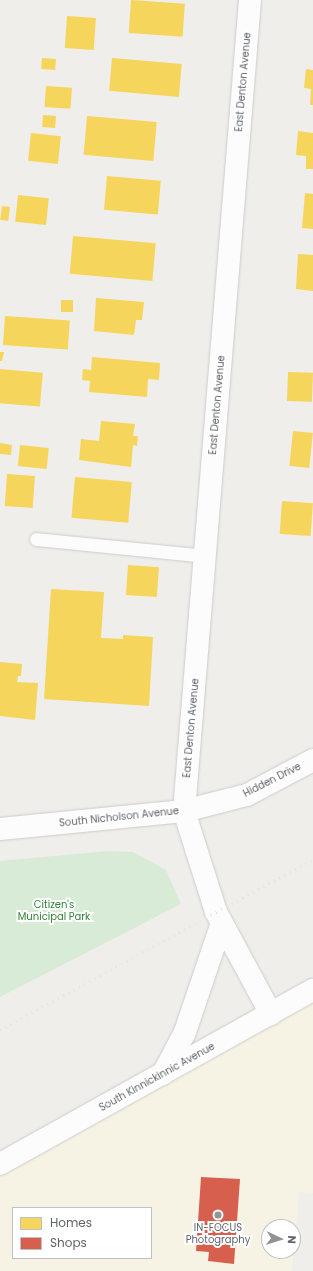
<!DOCTYPE html>
<style>
body{margin:0}
#map{position:relative;width:313px;height:1271px;overflow:hidden;background:#efeeea;font-family:Poppins,sans-serif}
div>[style]{position:absolute}
[style*='--x']{left:calc(var(--x)*1px);top:calc(var(--y)*1px);width:calc(var(--w)*1px);rotate:calc(var(--a)*1deg)}
.commercial>*{inset:0;background:#f7f3e4}
.green>*{inset:0;background:#d8ebd6}
.homes>*{inset:0;background:#f6d55c;transform-origin:0 0}
.shops>*{inset:0;background:#d6604d}
.roads{filter:drop-shadow(0 0 1px #cbcccc) drop-shadow(0 0 1px #cbcccc)}
.service>*{height:13px;margin:-6.5px;padding:0 6.5px;transform-origin:6.5px;border-radius:6.5px;background:#fdfcfc}
.minor>*{height:22px;margin:-11px;padding:0 11px;transform-origin:11px;border-radius:11px;background:#fdfcfc}
.tertiary>*{height:22px;margin:-11px;padding:0 11px;transform-origin:11px;border-radius:11px;background:#fdfcfc}
.rail>*{height:3px;margin-top:-1.5px;transform-origin:0;background:repeating-linear-gradient(90deg,#e4e4e4 0 1px,transparent 0 6px)}
.dots>*{width:11px;height:11px;translate:-50% -50%;box-sizing:border-box;border:2px solid #fff;border-radius:50%}
span{translate:-50% -50%;white-space:nowrap;text-align:center;line-height:1.15;-webkit-text-stroke:4px #fff;paint-order:stroke}
.street-label{font-size:10px;color:#5f6368}
.park-label{font-size:10px;color:#348238}
.poi-label{font-size:10px;color:#5f6368}
.legend{position:absolute;left:12px;top:1207px;width:140px;height:52px;box-sizing:border-box;background:#fff;border:1px solid #bfc1c3;margin:0;padding:5px 7px;list-style:none;font-size:12px;color:#5f6368}
.legend li{display:flex;align-items:center;gap:8px;height:20px}
.legend b{width:20px;border:1px solid #bfc1c3}
.north{position:absolute;left:261px;top:1219px;width:40px;height:40px;box-sizing:border-box;background:#fff;border:1px solid #bfc1c3;border-radius:50%;rotate:94deg;font-size:11px;font-weight:700;line-height:16px;text-align:center;color:#5f6368}
.north::after{content:'';display:block;margin:auto;width:14px;height:18px;background:#919496;clip-path:polygon(50% 0,100% 100%,50% 72%,0 100%)}
</style>
<div id="map">
<div class="commercial">
<i style="clip-path:polygon(evenodd,313px 990px,313px 1193px,299px 1192px,292px 1271px,0 1271px,0 1164px,313px 990px,13px 1208px,151px 1208px,151px 1258px,13px 1258px,13px 1208px,313px 990px,269px 1227px,293px 1227px,293px 1251px,269px 1251px,269px 1227px)"></i>
</div>
<div class="green">
<i style="clip-path:polygon(108px 851px,133px 852px,166px 870px,181px 904px,0 997px,0 861px)"></i>
</div>
<div class="homes">
<i style="left:131px;top:0;width:54px;height:33px;rotate:4deg"></i>
<i style="left:67px;top:16px;width:29px;height:32px;rotate:4deg"></i>
<i style="left:42px;top:58px;width:14px;height:11px;rotate:4deg"></i>
<i style="left:112px;top:58px;width:70px;height:33px;rotate:5deg"></i>
<i style="clip-path:polygon(306px 69px,313px 70px,313px 105px,310px 105px,311px 89px,304px 88px)"></i>
<i style="left:46px;top:86px;width:26px;height:21px;rotate:4deg"></i>
<i style="left:43px;top:115px;width:13px;height:12px;rotate:4deg"></i>
<i style="left:87px;top:116px;width:70px;height:39px;rotate:5deg"></i>
<i style="clip-path:polygon(298px 131px,313px 133px,313px 169px,306px 169px,306px 156px,296px 155px)"></i>
<i style="left:31px;top:133px;width:30px;height:28px;rotate:6deg"></i>
<i style="left:107px;top:176px;width:54px;height:34px;rotate:5deg"></i>
<i style="clip-path:polygon(305px 193px,313px 194px,313px 229px,302px 228px)"></i>
<i style="left:18px;top:195px;width:31px;height:27px;rotate:6deg"></i>
<i style="left:2px;top:206px;width:8px;height:14px;rotate:7deg"></i>
<i style="left:73px;top:236px;width:83px;height:38px;rotate:5deg"></i>
<i style="clip-path:polygon(298px 254px,313px 255px,313px 291px,296px 289px)"></i>
<i style="clip-path:polygon(96px 298px,144px 302px,142px 320px,136px 320px,134px 335px,94px 331px)"></i>
<i style="left:61px;top:300px;width:12px;height:12px"></i>
<i style="left:5px;top:316px;width:65px;height:29px;rotate:4deg"></i>
<i style="clip-path:polygon(0 352px,4px 352px,2px 361px,0 361px)"></i>
<i style="clip-path:polygon(92px 357px,160px 363px,159px 380px,148px 379px,147px 397px,89px 392px,90px 381px,82px 380px,83px 369px,91px 370px)"></i>
<i style="left:0;top:369px;width:43px;height:34px;rotate:5deg"></i>
<i style="left:288px;top:372px;width:25px;height:29px;rotate:2deg"></i>
<i style="clip-path:polygon(101px 421px,135px 424px,133px 436px,138px 436px,137px 446px,133px 445px,131px 467px,79px 460px,81px 439px,99px 441px)"></i>
<i style="left:293px;top:431px;width:20px;height:35px;rotate:6deg"></i>
<i style="clip-path:polygon(0 443px,12px 445px,11px 455px,0 454px)"></i>
<i style="left:20px;top:445px;width:29px;height:21px;rotate:6deg"></i>
<i style="left:7px;top:474px;width:28px;height:32px;rotate:4deg"></i>
<i style="left:75px;top:477px;width:57px;height:41px;rotate:5deg"></i>
<i style="left:282px;top:501px;width:31px;height:33px;rotate:4deg"></i>
<i style="left:128px;top:565px;width:31px;height:30px;rotate:4deg"></i>
<i style="clip-path:polygon(51px 589px,104px 592px,101px 638px,123px 639px,123px 635px,153px 637px,149px 706px,44px 699px)"></i>
<i style="clip-path:polygon(0 662px,22px 664px,21px 676px,18px 676px,17px 682px,38px 683px,35px 720px,0 716px)"></i>
</div>
<div class="shops">
<i style="clip-path:polygon(201px 1177px,240px 1179px,234px 1264px,208px 1261px,209px 1252px,196px 1251px)"></i>
</div>
<div class="roads">
<div class="service">
<i style="--x:36;--y:539;--w:170;--a:5.7"></i>
</div>
<div class="minor">
<i style="--x:250;--y:0;--w:814;--a:94.65"></i>
<i style="--x:184;--y:811;--w:106;--a:72.4"></i>
<i style="--x:216;--y:912;--w:116;--a:61.7"></i>
<i style="--x:0;--y:829;--w:185;--a:-5.6"></i>
<i style="--x:184;--y:811;--w:65;--a:-14.3"></i>
<i style="--x:247;--y:795;--w:75;--a:-27.9"></i>
</div>
<div class="tertiary">
<i style="--x:163;--y:1074;--w:47;--a:-62.4"></i>
<i style="--x:185;--y:1032;--w:115;--a:-71.3"></i>
<i style="--x:0;--y:1164;--w:358;--a:-29.1"></i>
</div>
</div>
<div class="rail">
<i style="--x:0;--y:1030;--w:357;--a:-28.6"></i>
</div>
<div class="dots">
<i style="left:218px;top:1215px;background:#919496"></i>
</div>
<div class="street-label">
<span style="left:243px;top:82px;rotate:-85deg">East Denton Avenue</span>
<span style="left:217px;top:405px;rotate:-85deg">East Denton Avenue</span>
<span style="left:191px;top:728px;rotate:-85deg">East Denton Avenue</span>
<span style="left:272px;top:780px;rotate:-27deg">Hidden Drive</span>
<span style="left:119px;top:817px;rotate:-6deg">South Nicholson Avenue</span>
<span style="left:157px;top:1077px;rotate:-29deg">South Kinnickinnic Avenue</span>
</div>
<div class="park-label">
<span style="left:54px;top:910px">Citizen's<br>Municipal Park</span>
</div>
<div class="poi-label">
<span style="left:218px;top:1233px">IN-FOCUS<br>Photography</span>
</div>
<ul class="legend">
<li><b style="height:11px;background:#f6d55c"></b>Homes</li>
<li><b style="height:11px;background:#d6604d"></b>Shops</li>
</ul>
<div class="north">N</div>
</div>
